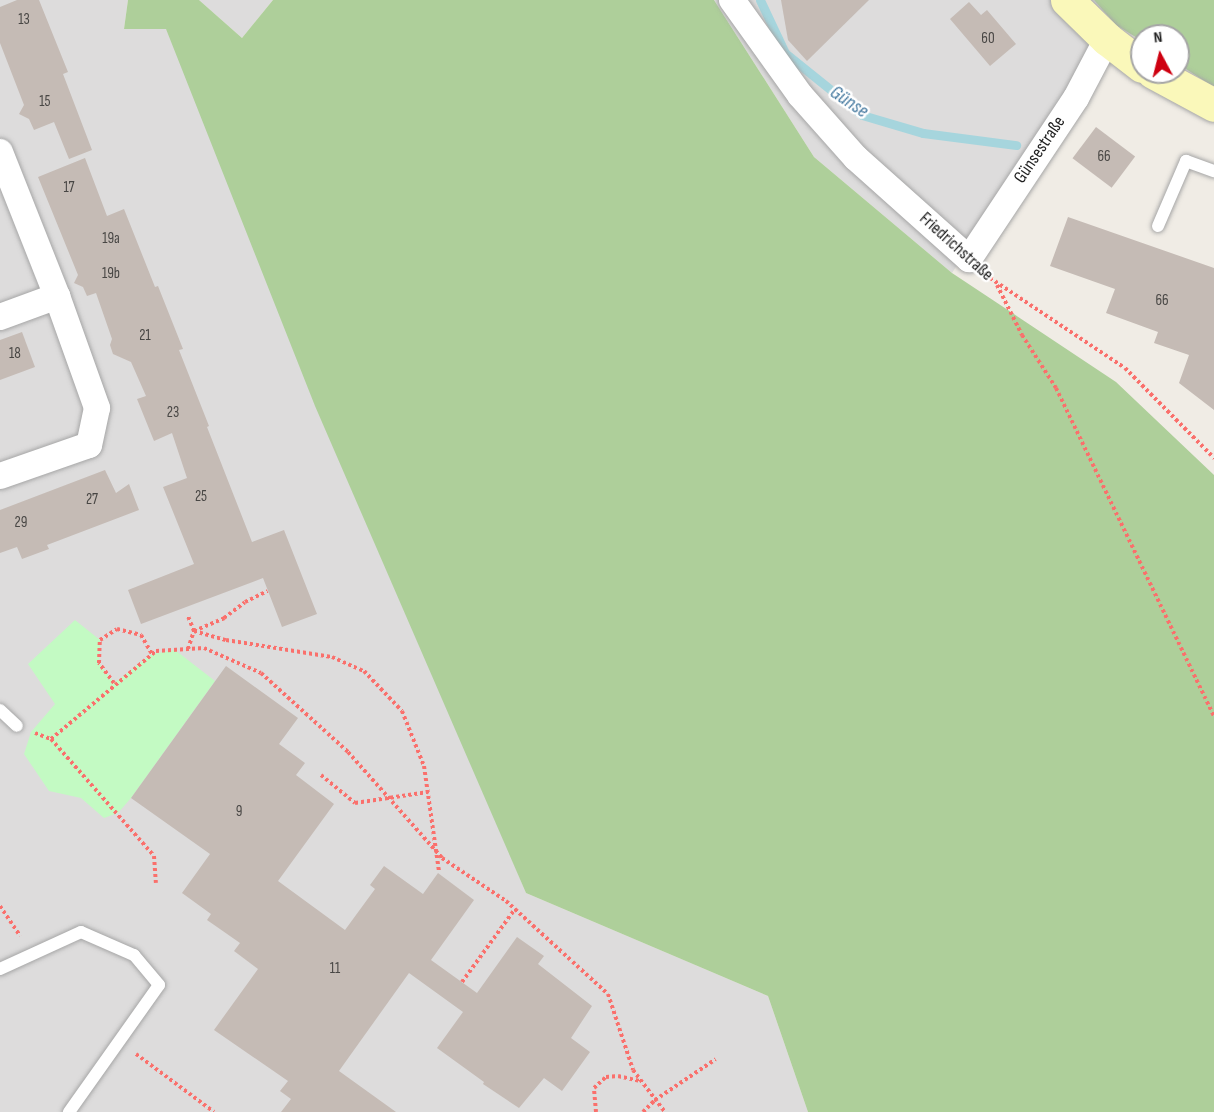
<!DOCTYPE html>
<meta charset="utf-8">
<style>
body{margin:0}
#map{position:relative;width:1214px;height:1112px;overflow:hidden;background:#f0ece5;font-family:"Sofia Sans Condensed",sans-serif}
div>[style]{position:absolute}
[style*='--x']{left:calc(var(--x)*1px);top:calc(var(--y)*1px);width:calc(var(--w)*1px);rotate:calc(var(--a)*1deg)}
.residential>*{inset:0;background:#dddcdc}
.forest>*{inset:0;background:#aecf9a}
.park>*{inset:0;background:#c3fac3}
.stream>*{height:9px;margin:-4.5px;padding:0 4.5px;transform-origin:4.5px;border-radius:4.5px;background:#a6d5dd}
.building>*{inset:0;background:#c5bbb5;transform-origin:0 0}
.path>*{height:4px;margin-top:-2px;transform-origin:0;background:repeating-linear-gradient(90deg,#fa706c 0 3px,transparent 0 6px)}
.roads{filter:drop-shadow(0 0 2px #a6a6a6) drop-shadow(0 0 2px #a6a6a6)}
.lane>*{height:12px;margin:-6px;padding:0 6px;transform-origin:6px;border-radius:6px;background:#fff}
.street>*{height:26px;margin:-13px;padding:0 13px;transform-origin:13px;border-radius:13px;background:#fff}
.secondary>*{height:33px;margin:-16.5px;padding:0 16.5px;transform-origin:16.5px;border-radius:16.5px;background:#faf8ba}
span{translate:-50% -50%;white-space:nowrap;text-align:center;line-height:1.15;-webkit-text-stroke:5px #fff;paint-order:stroke}
.number-label{font-size:15px;color:#484644}
.number-label span{-webkit-text-stroke-width:0}
.street-label{font-size:18px;color:#1f1f1f}
.water-label{font-size:20px;color:#45799f;font-style:italic}
.north{position:absolute;left:1130px;top:24px;width:60px;height:60px;box-sizing:border-box;background:#fff;border:2px solid #a5a5a5;border-radius:50%;rotate:353deg;font-size:16px;font-weight:700;line-height:24px;text-align:center;color:#1f1f1f}
.north::after{content:'';display:block;margin:auto;width:21px;height:27px;background:#ce0010;clip-path:polygon(50% 0,100% 100%,50% 72%,0 100%)}
</style>
<div id="map">
<div class="residential">
<i style="clip-path:polygon(0 0,128px 0,124px 29px,166px 28px,526px 893px,768px 996px,808px 1112px,0 1112px)"></i>
<i style="clip-path:polygon(199px 0,273px 0,242px 38px)"></i>
<i style="clip-path:polygon(714px 0,1094px 0,1116px 25px,952px 273px,814px 157px)"></i>
</div>
<div class="forest">
<i style="clip-path:polygon(128px 0,199px 0,242px 38px,273px 0,714px 0,814px 157px,952px 273px,1116px 382px,1214px 475px,1214px 1112px,808px 1112px,768px 996px,526px 893px,315px 406px,166px 29px,124px 29px)"></i>
<i style="clip-path:polygon(1094px 0,1214px 0,1214px 87px,1178px 64px,1178px 36px,1142px 36px,1142px 41px,1116px 25px)"></i>
</div>
<div class="park">
<i style="clip-path:polygon(75px 620px,100px 640px,99px 663px,114px 683px,152px 654px,175px 650px,215px 681px,131px 798px,118px 813px,104px 818px,81px 798px,49px 791px,24px 754px,31px 732px,55px 704px,28px 664px)"></i>
</div>
<div class="stream">
<i style="--x:760;--y:0;--w:59;--a:64.7"></i>
<i style="--x:785;--y:53;--w:99;--a:38.8"></i>
<i style="--x:862;--y:115;--w:64;--a:16.4"></i>
<i style="--x:923;--y:133;--w:94;--a:7.4"></i>
</div>
<div class="building">
<i style="clip-path:polygon(17px 0,39px 0,68px 72px,63px 74px,92px 150px,69px 159px,54px 122px,34px 130px,29px 119px,19px 114px,24px 105px,0 43px,0 7px)"></i>
<i style="clip-path:polygon(781px 0,869px 0,807px 61px,788px 40px)"></i>
<i style="clip-path:polygon(969px 2px,981px 15px,987px 10px,1016px 44px,990px 66px,950px 19px)"></i>
<i style="left:1096px;top:127px;width:49px;height:39px;rotate:37deg"></i>
<i style="clip-path:polygon(85px 158px,107px 216px,124px 209px,155px 287px,158px 286px,183px 349px,179px 350px,209px 426px,207px 427px,252px 542px,284px 530px,317px 614px,282px 627px,263px 578px,141px 624px,128px 590px,194px 564px,163px 487px,187px 478px,172px 433px,154px 441px,137px 399px,146px 396px,131px 362px,113px 354px,110px 345px,112px 339px,96px 293px,87px 296px,83px 287px,74px 283px,78px 275px,38px 177px)"></i>
<i style="clip-path:polygon(1068px 217px,1214px 268px,1214px 410px,1179px 383px,1189px 355px,1154px 343px,1158px 332px,1106px 313px,1115px 289px,1050px 266px)"></i>
<i style="clip-path:polygon(22px 332px,35px 367px,0 380px,0 340px)"></i>
<i style="clip-path:polygon(105px 470px,116px 493px,129px 484px,139px 510px,47px 545px,49px 549px,22px 559px,17px 547px,0 553px,0 510px)"></i>
<i style="clip-path:polygon(226px 666px,298px 718px,279px 744px,305px 763px,296px 775px,334px 804px,278px 881px,345px 930px,375px 889px,370px 885px,384px 866px,423px 894px,438px 873px,474px 900px,431px 960px,477px 993px,517px 937px,544px 956px,538px 964px,592px 1006px,571px 1038px,590px 1052px,562px 1091px,544px 1078px,519px 1108px,483px 1084px,484px 1082px,437px 1048px,463px 1012px,409px 973px,339px 1071px,396px 1112px,281px 1112px,291px 1099px,280px 1091px,288px 1081px,214px 1030px,258px 969px,234px 951px,240px 943px,207px 920px,211px 914px,182px 893px,210px 854px,131px 798px)"></i>
</div>
<div class="path">
<i style="--x:990;--y:278;--w:162;--a:33.7"></i>
<i style="--x:1125;--y:368;--w:127;--a:45.3"></i>
<i style="--x:997;--y:285;--w:56;--a:63.4"></i>
<i style="--x:1022;--y:335;--w:63;--a:57.3"></i>
<i style="--x:1056;--y:388;--w:364;--a:64.3"></i>
<i style="--x:194;--y:631;--w:33;--a:16"></i>
<i style="--x:226;--y:640;--w:107;--a:9.1"></i>
<i style="--x:332;--y:657;--w:35;--a:24"></i>
<i style="--x:364;--y:671;--w:55;--a:46.5"></i>
<i style="--x:402;--y:711;--w:59;--a:68.2"></i>
<i style="--x:424;--y:766;--w:106;--a:81.9"></i>
<i style="--x:194;--y:631;--w:33;--a:-23"></i>
<i style="--x:224;--y:618;--w:26;--a:-37"></i>
<i style="--x:245;--y:602;--w:25;--a:-26"></i>
<i style="--x:188;--y:649;--w:19;--a:-72"></i>
<i style="--x:194;--y:631;--w:16;--a:-112"></i>
<i style="--x:114;--y:683;--w:25;--a:-127"></i>
<i style="--x:99;--y:663;--w:23;--a:-88"></i>
<i style="--x:100;--y:640;--w:20;--a:-33"></i>
<i style="--x:117;--y:629;--w:25;--a:14"></i>
<i style="--x:141;--y:635;--w:22;--a:60"></i>
<i style="--x:35;--y:733;--w:17;--a:21"></i>
<i style="--x:51;--y:739;--w:137;--a:-40"></i>
<i style="--x:156;--y:651;--w:48;--a:-3.6"></i>
<i style="--x:204;--y:648;--w:62;--a:23.7"></i>
<i style="--x:261;--y:673;--w:118;--a:42.2"></i>
<i style="--x:348;--y:752;--w:142;--a:48.4"></i>
<i style="--x:442;--y:858;--w:77;--a:33.9"></i>
<i style="--x:506;--y:901;--w:138;--a:42.4"></i>
<i style="--x:608;--y:994;--w:80;--a:71.8"></i>
<i style="--x:633;--y:1070;--w:53;--a:52.7"></i>
<i style="--x:51;--y:739;--w:156;--a:48.6"></i>
<i style="--x:154;--y:856;--w:27;--a:86"></i>
<i style="--x:321;--y:775;--w:44;--a:39.5"></i>
<i style="--x:355;--y:803;--w:74;--a:-8.6"></i>
<i style="--x:0;--y:906;--w:36;--a:56"></i>
<i style="--x:462;--y:982;--w:90;--a:-54"></i>
<i style="--x:136;--y:1054;--w:97;--a:36.6"></i>
<i style="--x:596;--y:1112;--w:24;--a:-95"></i>
<i style="--x:594;--y:1088;--w:16;--a:-43"></i>
<i style="--x:606;--y:1077;--w:12;--a:-5"></i>
<i style="--x:618;--y:1076;--w:23;--a:13"></i>
<i style="--x:643;--y:1112;--w:17;--a:-45"></i>
<i style="--x:655;--y:1100;--w:73;--a:-33.9"></i>
</div>
<div class="roads">
<div class="lane">
<i style="--x:1158;--y:226;--w:71;--a:-66.7"></i>
<i style="--x:1186;--y:161;--w:30;--a:20"></i>
<i style="--x:0;--y:710;--w:23;--a:43"></i>
<i style="--x:0;--y:969;--w:89;--a:-24.6"></i>
<i style="--x:81;--y:932;--w:58;--a:23.5"></i>
<i style="--x:134;--y:955;--w:39;--a:50"></i>
<i style="--x:159;--y:985;--w:156;--a:125.3"></i>
</div>
<div class="street">
<i style="--x:732;--y:0;--w:117;--a:54.4"></i>
<i style="--x:800;--y:95;--w:84;--a:48.4"></i>
<i style="--x:856;--y:158;--w:152;--a:41.8"></i>
<i style="--x:969;--y:259;--w:193;--a:-56.4"></i>
<i style="--x:1076;--y:98;--w:67;--a:-62.3"></i>
<i style="--x:0;--y:152;--w:155;--a:68.4"></i>
<i style="--x:57;--y:296;--w:119;--a:70.3"></i>
<i style="--x:97;--y:408;--w:38;--a:102"></i>
<i style="--x:89;--y:445;--w:94;--a:160.8"></i>
<i style="--x:0;--y:317;--w:61;--a:-20.2"></i>
</div>
<div class="secondary">
<i style="--x:1067;--y:0;--w:56;--a:44.3"></i>
<i style="--x:1107;--y:39;--w:44;--a:37.6"></i>
<i style="--x:1153;--y:72;--w:69;--a:28.4"></i>
</div>
</div>
<div class="number-label">
<span style="left:24px;top:20px">13</span>
<span style="left:988px;top:39px">60</span>
<span style="left:45px;top:102px">15</span>
<span style="left:1104px;top:157px">66</span>
<span style="left:69px;top:188px">17</span>
<span style="left:111px;top:239px">19a</span>
<span style="left:111px;top:274px">19b</span>
<span style="left:1162px;top:301px">66</span>
<span style="left:145px;top:336px">21</span>
<span style="left:15px;top:354px">18</span>
<span style="left:173px;top:413px">23</span>
<span style="left:201px;top:497px">25</span>
<span style="left:92px;top:500px">27</span>
<span style="left:21px;top:523px">29</span>
<span style="left:239px;top:812px">9</span>
<span style="left:335px;top:969px">11</span>
</div>
<div class="street-label">
<span style="left:1040px;top:150px;rotate:-56deg">Günsestraße</span>
<span style="left:956px;top:247px;rotate:42deg">Friedrichstraße</span>
</div>
<div class="water-label">
<span style="left:849px;top:102px;rotate:34deg">Günse</span>
</div>
<div class="north">N</div>
</div>
